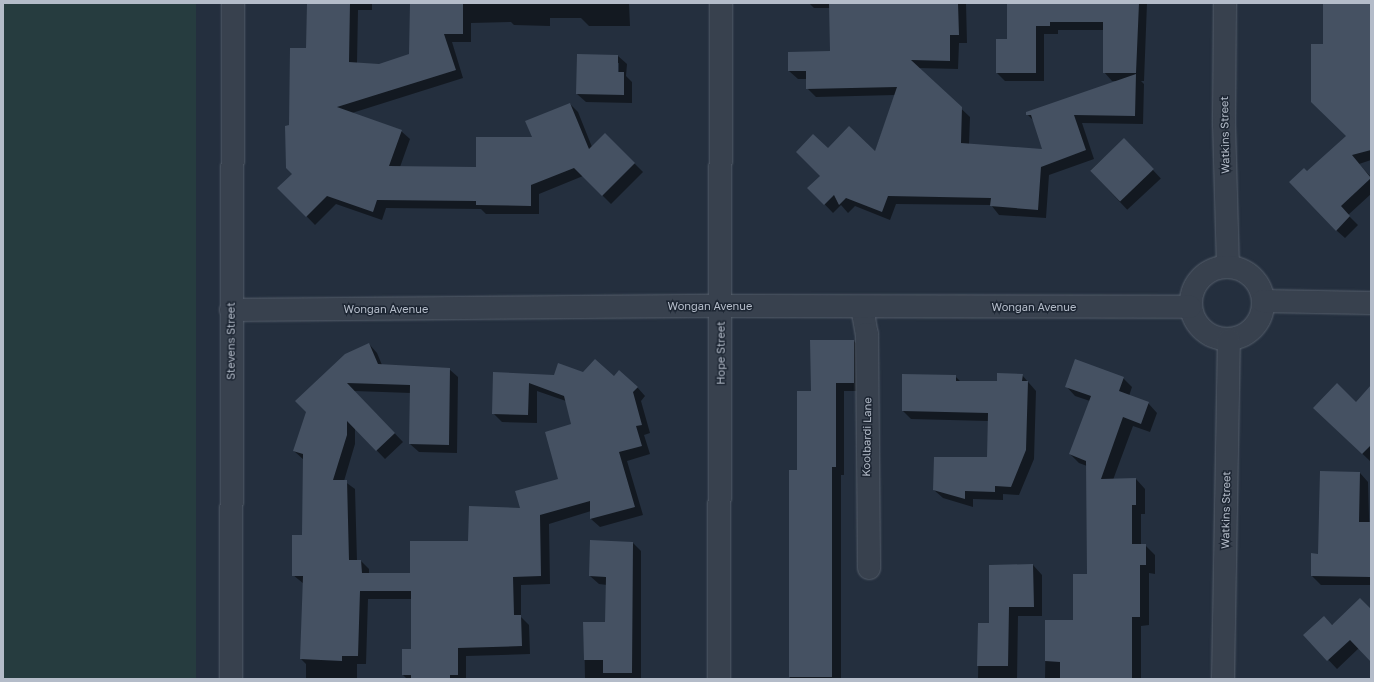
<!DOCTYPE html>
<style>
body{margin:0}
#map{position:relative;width:1374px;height:682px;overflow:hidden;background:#242f3e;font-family:"Golos Text",sans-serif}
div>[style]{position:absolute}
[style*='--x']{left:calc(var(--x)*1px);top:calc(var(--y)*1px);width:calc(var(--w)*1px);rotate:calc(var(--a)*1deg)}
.green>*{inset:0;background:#263c3f;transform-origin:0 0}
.shadow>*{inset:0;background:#0007;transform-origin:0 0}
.building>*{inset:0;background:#455162;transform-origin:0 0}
.roads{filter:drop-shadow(0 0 1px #565f6c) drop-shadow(0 0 1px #565f6c)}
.minor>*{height:22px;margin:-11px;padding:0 11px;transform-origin:11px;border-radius:11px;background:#38414e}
.minor>.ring{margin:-11px;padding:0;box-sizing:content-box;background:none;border:22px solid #38414e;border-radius:50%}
span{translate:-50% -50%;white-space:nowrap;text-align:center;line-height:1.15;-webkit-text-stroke:3px #1d2633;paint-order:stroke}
.street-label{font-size:11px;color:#b4bcc9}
.frame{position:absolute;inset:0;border:4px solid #b4bcc9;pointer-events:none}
</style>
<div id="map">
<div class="green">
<i style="left:3px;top:3px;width:193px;height:676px"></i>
</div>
<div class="shadow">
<i style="clip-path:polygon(308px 3px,372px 3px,372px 10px,358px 10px,357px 63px,379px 65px,410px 55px,411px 3px,629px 3px,630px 26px,589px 26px,581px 18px,550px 18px,550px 26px,514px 25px,511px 22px,471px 23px,471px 42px,452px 42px,463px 78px,352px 113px,401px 131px,410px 139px,400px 167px,477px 168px,533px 138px,570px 104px,578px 112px,592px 147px,605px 134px,643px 172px,611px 204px,583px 176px,539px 194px,539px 214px,486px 214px,481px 209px,386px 208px,382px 220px,336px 204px,315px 225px,279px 188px,293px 174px,290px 125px,307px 49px)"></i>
<i style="clip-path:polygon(809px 3px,966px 3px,967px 43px,959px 43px,958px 69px,918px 68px,970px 117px,969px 145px,1044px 150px,1034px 121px,1027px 114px,1118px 81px,1112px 81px,1104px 72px,1104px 30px,1058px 30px,1058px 34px,1044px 34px,1044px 81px,1005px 81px,996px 72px,1008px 40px,1008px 3px,1147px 3px,1144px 81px,1141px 81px,1144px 84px,1143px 124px,1082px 123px,1094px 159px,1049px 175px,1046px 218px,999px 215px,991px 205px,896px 204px,890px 220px,855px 206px,848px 213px,841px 205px,833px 213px,809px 188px,821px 176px,875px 152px,895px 95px,816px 97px,807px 88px,807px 79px,798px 79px,789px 71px,831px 52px,830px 8px,814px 8px)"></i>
<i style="clip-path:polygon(1324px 3px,1371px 3px,1371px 160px,1359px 164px,1371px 177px,1371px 194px,1348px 215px,1358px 225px,1345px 238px,1336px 230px,1307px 173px,1347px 136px,1324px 45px)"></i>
<i style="clip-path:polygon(evenodd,578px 55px,618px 56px,627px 64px,626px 76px,632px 82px,632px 103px,586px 102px,577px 94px,578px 55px,617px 63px,619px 63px,619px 77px,617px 77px,617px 63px)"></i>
<i style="left:1124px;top:139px;width:54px;height:46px;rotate:47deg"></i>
<i style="clip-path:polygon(854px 341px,862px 350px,862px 391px,844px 391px,844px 475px,841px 475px,841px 679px,790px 679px,790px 471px,798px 471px,812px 392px)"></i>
<i style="clip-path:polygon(369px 344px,377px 353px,382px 365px,449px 369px,458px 377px,457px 453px,419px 452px,410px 444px,411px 393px,354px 391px,403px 442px,385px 459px,355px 428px,355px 444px,344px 481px,355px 489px,357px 561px,361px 561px,369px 569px,369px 574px,411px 574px,469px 542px,522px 509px,559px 480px,572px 425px,566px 401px,537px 391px,537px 423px,502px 422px,493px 413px,494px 373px,554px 376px,583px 373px,614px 378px,637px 387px,645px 396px,641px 401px,650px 433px,644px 435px,650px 454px,627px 461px,643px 515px,600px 527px,591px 519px,591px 511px,549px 524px,550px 584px,521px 585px,521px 617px,529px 625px,530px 654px,466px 656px,466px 679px,407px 679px,403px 675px,412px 650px,412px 599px,368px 599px,366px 664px,357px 664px,357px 679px,306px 679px,306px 664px,301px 659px,304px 584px,293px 575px,303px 536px,304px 460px,294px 451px)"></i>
<i style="clip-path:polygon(1022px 375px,1036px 391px,1034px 459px,1019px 495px,1003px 494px,1003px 500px,973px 499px,973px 507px,943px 498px,934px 490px,988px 458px,988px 421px,911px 419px,903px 411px,955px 376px,961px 382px,998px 382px)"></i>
<i style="clip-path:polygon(1123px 378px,1132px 387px,1129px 396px,1148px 403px,1157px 413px,1150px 432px,1133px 426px,1113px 480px,1136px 479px,1145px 489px,1145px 514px,1141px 514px,1141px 545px,1145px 545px,1155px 555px,1155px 574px,1149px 573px,1149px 625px,1141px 626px,1141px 679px,1045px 679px,1046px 621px,1074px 621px,1088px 575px,1087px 466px,1079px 463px,1070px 454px,1090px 401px,1075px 396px,1066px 386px)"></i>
<i style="clip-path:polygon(1356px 403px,1371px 405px,1371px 462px,1323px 416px)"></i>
<i style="clip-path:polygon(1360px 473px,1368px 482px,1371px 585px,1321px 585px,1312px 576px,1312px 554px,1319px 555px)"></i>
<i style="clip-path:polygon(633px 543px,641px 551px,641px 679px,585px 679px,584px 623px,606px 623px,607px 585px,599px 584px,590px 576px)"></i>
<i style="clip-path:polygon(1033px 565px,1042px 575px,1042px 616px,1018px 616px,1017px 679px,978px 679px,979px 624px,990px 624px)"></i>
<i style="clip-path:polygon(1371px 610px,1371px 660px,1359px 648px,1337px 669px,1305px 635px)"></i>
</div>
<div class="building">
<i style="clip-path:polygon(307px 3px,350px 3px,349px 62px,379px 64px,409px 54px,410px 3px,463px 3px,463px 34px,444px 34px,456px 70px,337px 107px,402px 130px,389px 166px,476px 167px,476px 137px,532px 137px,525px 121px,570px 103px,589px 149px,605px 133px,635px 163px,602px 196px,574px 168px,531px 185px,531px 206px,476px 205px,476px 201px,377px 200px,373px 212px,327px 196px,306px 217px,277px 188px,292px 174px,286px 168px,285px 126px,289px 125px,290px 48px,306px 48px)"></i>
<i style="clip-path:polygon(829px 3px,958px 3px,959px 35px,950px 35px,950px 61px,911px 60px,962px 107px,961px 143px,1042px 149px,1031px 115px,1026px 115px,1026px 112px,1136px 74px,1135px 116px,1074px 115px,1086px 150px,1041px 167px,1038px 210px,990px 206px,991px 198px,888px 196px,882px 212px,846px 198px,839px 205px,834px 195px,824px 205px,807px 188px,820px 176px,796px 152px,813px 134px,828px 148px,849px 126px,875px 151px,897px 87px,806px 89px,806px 71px,788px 71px,788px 52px,830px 51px)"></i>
<i style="clip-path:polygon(1007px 3px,1139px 3px,1136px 73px,1103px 73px,1103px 22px,1050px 22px,1050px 26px,1036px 26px,1036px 73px,996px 73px,996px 39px,1007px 39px)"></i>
<i style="clip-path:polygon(1323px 3px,1371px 3px,1371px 150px,1352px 155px,1371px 178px,1341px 206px,1350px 216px,1336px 231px,1289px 182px,1304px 168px,1307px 171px,1346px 136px,1311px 102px,1311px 44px,1323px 44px)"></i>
<i style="clip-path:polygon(577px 54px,618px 55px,618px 72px,624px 72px,624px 95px,576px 94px)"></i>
<i style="left:1124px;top:138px;width:43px;height:47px;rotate:46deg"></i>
<i style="clip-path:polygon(810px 340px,854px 340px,854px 383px,836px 383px,836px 467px,832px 467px,832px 677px,789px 677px,789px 470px,797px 470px,797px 391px,811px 391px)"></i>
<i style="clip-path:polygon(369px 343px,378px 364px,450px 368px,449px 445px,409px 444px,410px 385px,347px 383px,395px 433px,376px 451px,347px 421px,347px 435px,333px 480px,347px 480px,349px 560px,361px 560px,362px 573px,410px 573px,410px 541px,468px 541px,469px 506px,520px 508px,515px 491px,558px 479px,545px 432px,571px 424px,564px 396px,529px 383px,528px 415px,492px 414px,493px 372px,554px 375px,558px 363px,583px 372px,595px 359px,614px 376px,619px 370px,638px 387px,633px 392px,642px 425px,636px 426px,642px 446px,619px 452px,635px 507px,590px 519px,590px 501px,540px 515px,541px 576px,513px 577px,514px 615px,521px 615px,522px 646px,458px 648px,458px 675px,450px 675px,450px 679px,411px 679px,411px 675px,402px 675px,402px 649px,411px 649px,411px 591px,360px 591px,358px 656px,342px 656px,342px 661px,300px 659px,303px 576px,292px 576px,292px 535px,302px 535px,303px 454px,293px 451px,306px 412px,295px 401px,345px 354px)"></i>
<i style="clip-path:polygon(1075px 359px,1124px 377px,1119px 391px,1149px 402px,1141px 424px,1123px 417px,1101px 479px,1136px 478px,1136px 505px,1132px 505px,1132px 544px,1146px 544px,1146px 565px,1140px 565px,1140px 617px,1132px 617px,1132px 679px,1060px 679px,1060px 662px,1045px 661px,1045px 620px,1073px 620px,1073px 574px,1087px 574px,1086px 461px,1069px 454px,1091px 396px,1065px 387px)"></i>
<i style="clip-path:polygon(997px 373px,1023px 374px,1022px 381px,1028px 381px,1026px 450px,1011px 487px,995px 486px,995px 492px,965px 491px,965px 499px,933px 490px,934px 457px,987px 457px,988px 413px,902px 411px,902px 374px,956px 375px,956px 381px,997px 381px)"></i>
<i style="clip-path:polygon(1337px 383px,1356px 402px,1371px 385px,1371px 445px,1362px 454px,1313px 408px)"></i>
<i style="clip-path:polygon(1320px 471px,1360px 472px,1359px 522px,1371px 522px,1370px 577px,1311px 576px,1311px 553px,1318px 554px)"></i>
<i style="clip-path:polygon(590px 540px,633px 542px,632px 673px,603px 673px,603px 660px,584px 660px,583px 622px,605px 622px,606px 577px,589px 576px)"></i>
<i style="clip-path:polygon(1033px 564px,1034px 607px,1009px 607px,1008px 666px,977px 666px,978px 623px,989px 623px,989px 565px)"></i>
<i style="clip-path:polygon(1360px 598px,1371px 609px,1371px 662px,1350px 640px,1327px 661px,1303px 635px,1324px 616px,1332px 625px)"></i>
</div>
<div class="roads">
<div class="minor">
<i style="--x:1225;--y:3;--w:121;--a:90.5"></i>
<i style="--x:1224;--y:124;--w:142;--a:88.4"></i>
<i class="ring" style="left:1191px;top:267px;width:50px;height:50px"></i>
<i style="--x:1263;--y:301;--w:108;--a:1.1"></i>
<i style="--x:862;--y:307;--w:27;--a:80"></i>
<i style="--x:867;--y:334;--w:234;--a:89.5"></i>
<i style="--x:231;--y:310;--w:490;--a:-0.5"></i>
<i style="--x:721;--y:306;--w:469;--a:0.1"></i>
<i style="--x:231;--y:679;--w:676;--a:-89.83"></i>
<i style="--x:719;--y:679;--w:676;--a:-89.83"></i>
<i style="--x:1223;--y:679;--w:339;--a:-89"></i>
</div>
</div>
<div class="street-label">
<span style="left:1225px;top:135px;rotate:-91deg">Watkins Street</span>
<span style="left:710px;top:306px">Wongan Avenue</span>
<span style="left:1034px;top:307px">Wongan Avenue</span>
<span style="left:386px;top:309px">Wongan Avenue</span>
<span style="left:231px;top:341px;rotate:-90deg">Stevens Street</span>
<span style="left:721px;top:353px;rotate:-90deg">Hope Street</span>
<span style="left:867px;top:437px;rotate:-89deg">Koolbardi Lane</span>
<span style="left:1226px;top:510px;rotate:-89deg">Watkins Street</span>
</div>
<div class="frame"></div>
</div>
